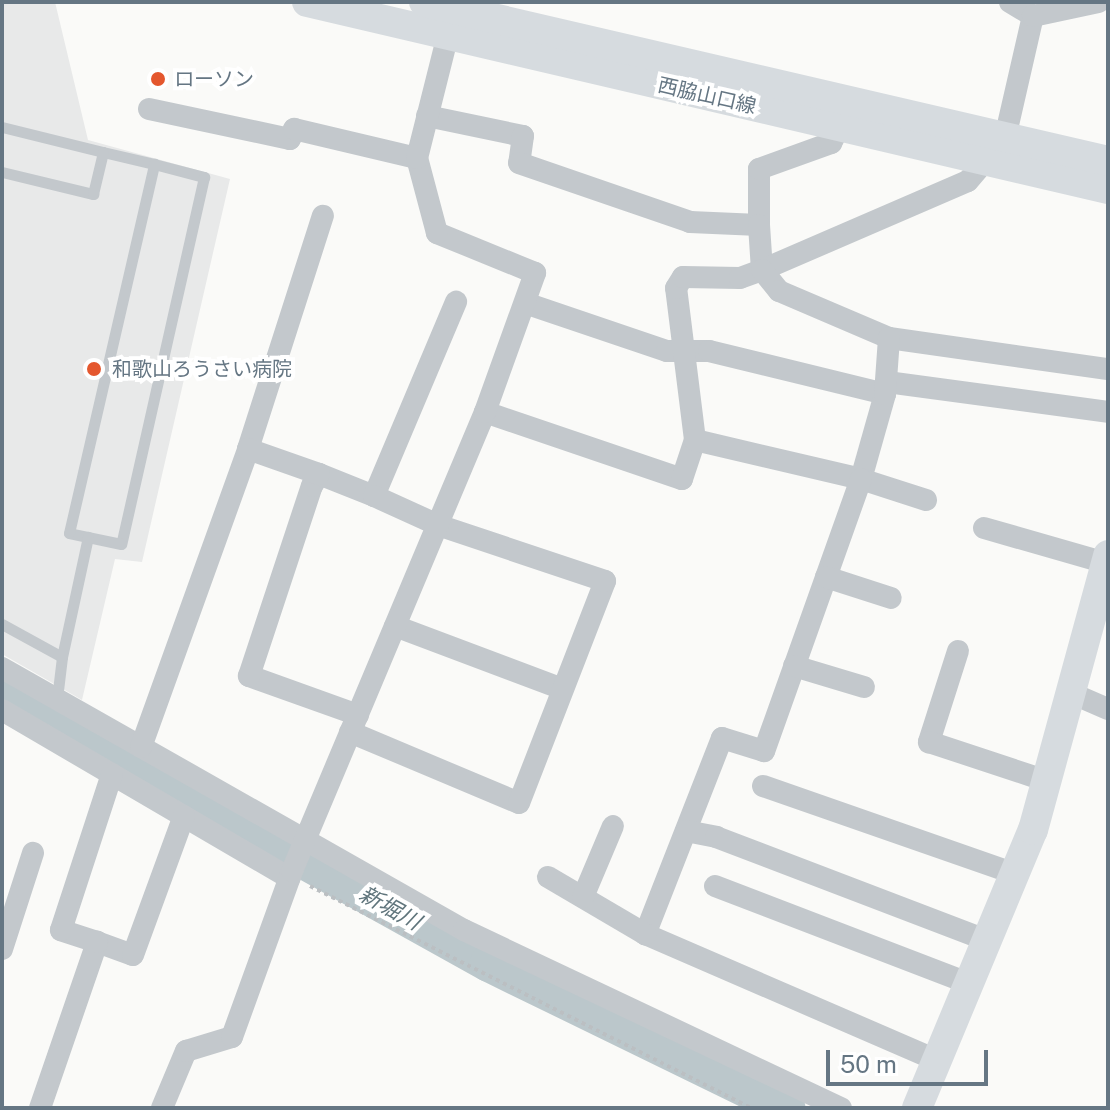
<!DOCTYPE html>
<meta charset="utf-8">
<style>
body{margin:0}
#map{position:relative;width:1110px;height:1110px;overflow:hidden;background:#fafaf8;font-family:"Public Sans","Noto Sans JP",sans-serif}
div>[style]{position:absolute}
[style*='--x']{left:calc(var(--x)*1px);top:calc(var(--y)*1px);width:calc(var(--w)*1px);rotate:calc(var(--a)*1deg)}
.built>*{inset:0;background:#e8e9e9}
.river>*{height:38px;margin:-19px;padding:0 19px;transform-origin:19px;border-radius:19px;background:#bbc7cb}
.path>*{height:4px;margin-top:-2px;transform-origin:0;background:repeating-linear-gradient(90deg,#bbbfc2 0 4px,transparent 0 8px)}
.lane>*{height:11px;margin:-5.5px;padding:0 5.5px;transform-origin:5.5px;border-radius:5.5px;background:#c3c8cc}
.street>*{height:22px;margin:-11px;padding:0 11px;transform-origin:11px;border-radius:11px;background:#c3c8cc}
.secondary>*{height:30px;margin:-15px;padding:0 15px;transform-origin:15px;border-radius:15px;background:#d6dbdf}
.dots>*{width:22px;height:22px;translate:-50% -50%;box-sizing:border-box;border:4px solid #fff;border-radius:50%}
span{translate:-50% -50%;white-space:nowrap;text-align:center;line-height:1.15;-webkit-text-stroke:8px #fff;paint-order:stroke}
.poi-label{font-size:20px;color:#657683}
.left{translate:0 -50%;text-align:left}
.street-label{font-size:20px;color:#657683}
.water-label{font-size:22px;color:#60757c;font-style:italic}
.frame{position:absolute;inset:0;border:4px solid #657683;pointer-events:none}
.scale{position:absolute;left:826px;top:1050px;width:162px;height:36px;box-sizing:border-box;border:4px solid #657683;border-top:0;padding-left:10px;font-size:24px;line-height:28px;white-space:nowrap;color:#657683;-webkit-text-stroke:6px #fff;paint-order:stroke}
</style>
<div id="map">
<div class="built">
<i style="clip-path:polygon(2px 2px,55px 2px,88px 140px,230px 179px,142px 562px,115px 559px,82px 700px,2px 654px)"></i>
</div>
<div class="river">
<i style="--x:2;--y:692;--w:557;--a:29.09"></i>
<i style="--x:489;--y:963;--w:331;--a:26"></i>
</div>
<div class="path">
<i style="--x:310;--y:886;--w:495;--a:26.7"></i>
</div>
<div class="lane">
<i style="--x:2;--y:127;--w:104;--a:13.9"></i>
<i style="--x:103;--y:152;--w:52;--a:13.2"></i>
<i style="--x:154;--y:164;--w:52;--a:14.6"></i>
<i style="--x:204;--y:177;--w:376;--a:102.7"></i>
<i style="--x:121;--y:544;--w:53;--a:-168.1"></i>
<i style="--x:69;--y:533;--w:379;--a:-77"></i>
<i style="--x:2;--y:172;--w:94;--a:13.6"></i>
<i style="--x:93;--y:194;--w:43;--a:-76.6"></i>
<i style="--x:2;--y:624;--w:68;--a:28.8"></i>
<i style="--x:62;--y:657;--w:42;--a:96.8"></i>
<i style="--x:62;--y:657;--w:123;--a:-77.8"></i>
</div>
<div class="street">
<i style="--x:1010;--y:2;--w:27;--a:31"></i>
<i style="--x:149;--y:109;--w:144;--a:12"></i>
<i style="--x:290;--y:139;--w:11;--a:-68"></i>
<i style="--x:294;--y:129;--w:126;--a:13.3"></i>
<i style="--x:427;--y:116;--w:98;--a:11.8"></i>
<i style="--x:523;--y:136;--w:27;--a:98"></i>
<i style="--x:519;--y:163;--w:181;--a:19"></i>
<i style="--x:690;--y:222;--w:69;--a:2.5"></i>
<i style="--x:759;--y:225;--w:56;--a:-90"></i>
<i style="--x:759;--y:169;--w:77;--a:-19.9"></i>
<i style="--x:831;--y:143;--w:32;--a:-62"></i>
<i style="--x:1005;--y:138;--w:125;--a:-77.1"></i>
<i style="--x:1033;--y:16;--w:67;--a:-12"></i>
<i style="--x:759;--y:225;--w:45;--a:86.2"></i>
<i style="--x:762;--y:270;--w:224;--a:-23.4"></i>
<i style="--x:968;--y:181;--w:26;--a:-50"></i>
<i style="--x:525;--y:303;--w:150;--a:18.7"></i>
<i style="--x:667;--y:351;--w:42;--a:0"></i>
<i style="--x:709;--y:351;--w:181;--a:13.7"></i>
<i style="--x:887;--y:382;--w:223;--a:7.7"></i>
<i style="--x:485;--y:412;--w:208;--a:18.8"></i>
<i style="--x:682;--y:479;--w:41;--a:-71.6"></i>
<i style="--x:695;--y:440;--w:153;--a:-97.1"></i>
<i style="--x:676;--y:288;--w:13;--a:-58"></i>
<i style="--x:683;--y:277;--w:57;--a:1"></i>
<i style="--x:740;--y:278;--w:23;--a:-20"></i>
<i style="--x:762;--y:270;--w:27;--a:51"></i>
<i style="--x:779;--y:291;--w:120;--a:23.1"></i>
<i style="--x:889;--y:338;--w:221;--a:8.1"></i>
<i style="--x:695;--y:440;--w:171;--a:13.2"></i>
<i style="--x:861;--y:479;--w:88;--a:-74.2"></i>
<i style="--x:885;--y:394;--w:56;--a:-85.9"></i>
<i style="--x:248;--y:449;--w:245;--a:-72.2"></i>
<i style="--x:926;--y:500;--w:68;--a:-162.1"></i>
<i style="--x:861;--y:479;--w:289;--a:109.6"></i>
<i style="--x:764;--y:751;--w:44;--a:-162.8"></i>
<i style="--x:722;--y:738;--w:211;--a:111.4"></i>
<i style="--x:645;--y:934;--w:320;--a:23.4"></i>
<i style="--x:984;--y:528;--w:127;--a:16"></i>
<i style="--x:826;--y:577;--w:68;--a:17.9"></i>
<i style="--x:395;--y:626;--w:179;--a:20.6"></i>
<i style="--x:958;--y:651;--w:96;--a:107.7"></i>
<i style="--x:929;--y:742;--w:124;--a:18.3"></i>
<i style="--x:794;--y:666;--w:73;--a:16.7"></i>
<i style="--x:2;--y:668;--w:531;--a:29.56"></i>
<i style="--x:464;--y:930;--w:417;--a:25.3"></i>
<i style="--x:1071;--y:693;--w:40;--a:23.4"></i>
<i style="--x:2;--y:710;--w:333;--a:30.3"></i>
<i style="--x:358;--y:715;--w:116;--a:-160.3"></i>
<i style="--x:249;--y:676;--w:200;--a:-71.7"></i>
<i style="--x:312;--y:486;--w:14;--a:-60"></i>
<i style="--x:319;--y:474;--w:59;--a:21.8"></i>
<i style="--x:374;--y:496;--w:211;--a:-67.1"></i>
<i style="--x:350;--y:732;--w:183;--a:22.8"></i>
<i style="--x:519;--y:803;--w:238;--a:-68.8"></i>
<i style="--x:605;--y:581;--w:176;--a:-161.5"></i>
<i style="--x:438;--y:525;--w:70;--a:-155.6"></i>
<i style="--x:141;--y:747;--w:317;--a:-70.2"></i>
<i style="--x:248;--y:449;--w:75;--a:19.4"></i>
<i style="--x:763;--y:786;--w:268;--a:19.2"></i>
<i style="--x:686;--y:831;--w:31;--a:11"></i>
<i style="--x:716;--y:837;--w:291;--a:20.9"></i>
<i style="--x:548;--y:877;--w:113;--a:30.4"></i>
<i style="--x:715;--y:886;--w:273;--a:21"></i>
<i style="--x:583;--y:897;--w:77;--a:-67.1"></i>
<i style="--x:97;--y:942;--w:38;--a:20"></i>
<i style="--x:133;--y:955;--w:148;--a:-69.9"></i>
<i style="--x:2;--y:949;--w:101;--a:-72.1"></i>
<i style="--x:40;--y:1108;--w:176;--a:-71"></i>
<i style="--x:97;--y:942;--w:38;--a:-162"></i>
<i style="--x:61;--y:930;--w:164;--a:-71.9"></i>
<i style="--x:162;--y:1108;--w:62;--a:-67.2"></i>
<i style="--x:186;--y:1051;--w:48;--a:-16.9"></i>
<i style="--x:232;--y:1037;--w:177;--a:-70.1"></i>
<i style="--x:292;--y:871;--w:498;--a:-67.2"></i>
<i style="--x:485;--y:412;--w:148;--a:-70.2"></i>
<i style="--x:535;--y:273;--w:106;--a:-157.8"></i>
<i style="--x:437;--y:233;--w:78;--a:-104.9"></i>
<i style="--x:417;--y:158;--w:139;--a:-75.9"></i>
</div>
<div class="secondary">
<i style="--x:307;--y:2;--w:823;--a:13.14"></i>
<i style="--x:424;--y:2;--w:702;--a:13.09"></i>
<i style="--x:917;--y:1108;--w:301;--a:-67.4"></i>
<i style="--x:1033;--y:830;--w:285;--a:-74.7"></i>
</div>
<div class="dots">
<i style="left:158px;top:79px;background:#e4572e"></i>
<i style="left:94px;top:369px;background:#e4572e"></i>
</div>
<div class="poi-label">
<span class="left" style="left:174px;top:79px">ローソン</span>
<span class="left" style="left:112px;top:369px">和歌山ろうさい病院</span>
</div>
<div class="street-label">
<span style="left:707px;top:96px;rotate:13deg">西脇山口線</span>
</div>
<div class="water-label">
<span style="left:390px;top:908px;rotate:29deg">新堀川</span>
</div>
<div class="frame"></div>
<div class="scale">50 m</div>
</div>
